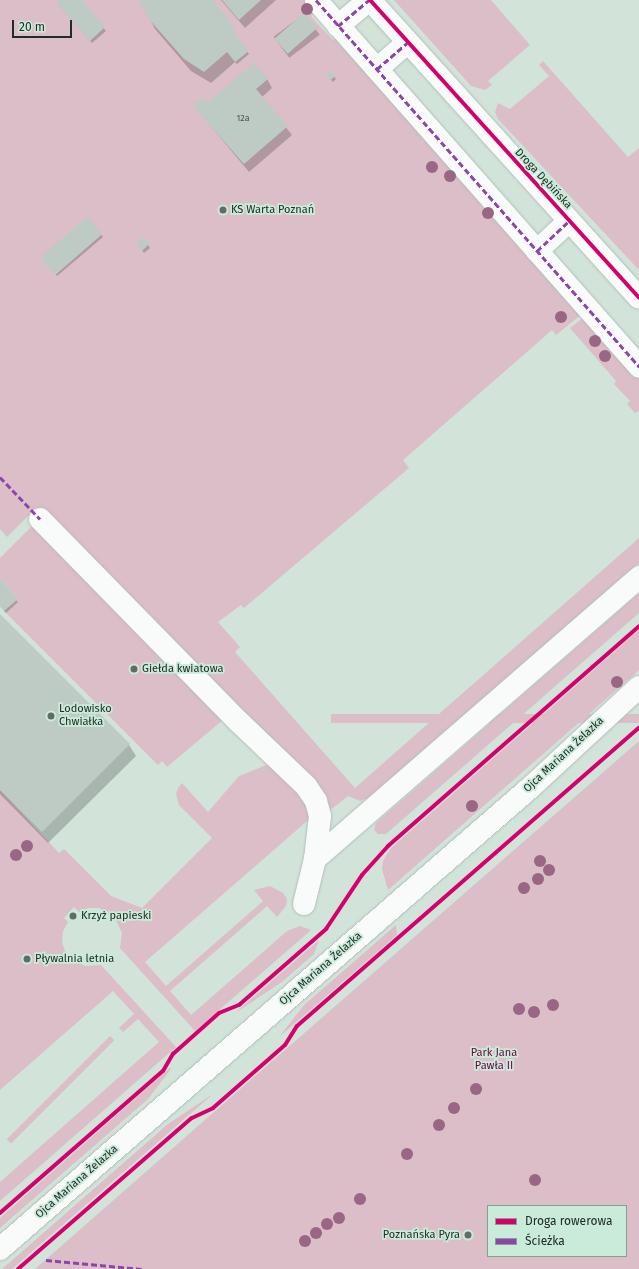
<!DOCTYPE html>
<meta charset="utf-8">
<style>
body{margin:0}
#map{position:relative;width:639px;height:1269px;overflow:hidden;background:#d2e3da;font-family:"Fira Sans",sans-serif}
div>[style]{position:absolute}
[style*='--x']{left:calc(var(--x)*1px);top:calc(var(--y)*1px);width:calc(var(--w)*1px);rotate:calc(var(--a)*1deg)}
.green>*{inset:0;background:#dbbec8;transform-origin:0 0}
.shadow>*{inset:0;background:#0003;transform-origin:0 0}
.building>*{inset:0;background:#becbc4;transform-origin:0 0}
.roads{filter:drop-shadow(0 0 1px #b0bfb7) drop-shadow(0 0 1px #b0bfb7)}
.minor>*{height:22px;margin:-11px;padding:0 11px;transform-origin:11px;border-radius:11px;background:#f8fbf9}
.quiet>*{height:3px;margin-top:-1.5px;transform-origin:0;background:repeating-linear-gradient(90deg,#8e44ad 0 6px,transparent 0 9px)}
.cycleway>*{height:4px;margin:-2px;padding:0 2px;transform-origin:2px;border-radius:2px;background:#d6006c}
.trees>*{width:12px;height:12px;margin:-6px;border-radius:50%;background:#996683}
.dots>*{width:11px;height:11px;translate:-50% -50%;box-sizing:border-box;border:2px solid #caebd9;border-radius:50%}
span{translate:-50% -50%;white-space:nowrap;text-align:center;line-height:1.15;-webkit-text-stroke:3.5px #caebd9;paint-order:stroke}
.number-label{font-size:9px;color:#49564f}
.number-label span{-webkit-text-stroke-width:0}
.street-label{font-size:11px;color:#202d26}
.poi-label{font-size:11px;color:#202d26}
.left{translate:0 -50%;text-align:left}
.right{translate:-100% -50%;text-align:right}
.park-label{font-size:11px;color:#6a003c}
.legend{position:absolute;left:487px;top:1205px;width:140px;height:52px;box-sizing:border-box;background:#caebd9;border:1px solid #869f91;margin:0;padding:5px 7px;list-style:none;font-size:12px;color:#202d26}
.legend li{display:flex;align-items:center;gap:8px;height:20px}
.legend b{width:20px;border:1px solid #869f91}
.scale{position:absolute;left:12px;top:20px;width:60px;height:18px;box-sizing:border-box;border:2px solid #202d26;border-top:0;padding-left:5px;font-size:12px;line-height:14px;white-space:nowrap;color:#202d26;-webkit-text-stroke:3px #caebd9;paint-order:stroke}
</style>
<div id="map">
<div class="green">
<i style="clip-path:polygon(0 0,305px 0,316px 12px,311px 16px,315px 21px,333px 40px,337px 36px,582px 314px,556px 335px,552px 330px,403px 460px,409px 468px,244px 608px,241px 605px,218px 622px,240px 647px,235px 652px,355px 788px,639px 538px,639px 563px,371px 797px,360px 801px,348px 796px,333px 808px,314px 815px,145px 962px,166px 986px,263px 901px,254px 890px,270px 886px,283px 893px,287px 899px,286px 906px,277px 917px,267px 906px,170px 991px,191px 1015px,287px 931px,300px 926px,311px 930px,195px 1031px,120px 948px,122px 933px,115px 918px,99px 908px,88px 908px,79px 912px,74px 907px,64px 918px,68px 922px,63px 931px,62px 942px,65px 951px,71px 959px,85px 966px,101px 965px,176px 1047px,0 1201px,0 1182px,159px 1042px,138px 1019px,123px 1032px,119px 1028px,134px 1014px,113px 991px,0 1090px,0 790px,59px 853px,64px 849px,111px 896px,142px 908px,212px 838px,179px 805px,176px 794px,178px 788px,182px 783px,208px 812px,239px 776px,269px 764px,224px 719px,167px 767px,162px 761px,158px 765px,4px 611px,18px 599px,0 578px,0 558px,35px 523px,28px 516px,7px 537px,0 529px)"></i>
<i style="clip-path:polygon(394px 0,491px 0,530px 45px,488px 81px,492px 85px,485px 90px,471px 86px)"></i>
<i style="clip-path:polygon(543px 61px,628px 157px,639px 148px,639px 270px,498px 119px,495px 112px,498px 103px,510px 109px,549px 76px,539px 65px)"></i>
<i style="clip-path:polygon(584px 317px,639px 378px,639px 411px,635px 413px,627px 404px,630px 401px,614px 384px,616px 381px,570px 328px)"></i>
<i style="clip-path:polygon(639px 593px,639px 613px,386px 834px,378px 834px,374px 830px,376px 823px)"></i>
<i style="clip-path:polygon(639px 630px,639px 670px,388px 890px,382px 869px,383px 861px,391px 848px)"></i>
<i style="left:639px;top:714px;width:9px;height:308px;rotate:90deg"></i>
<i style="clip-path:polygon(evenodd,639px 741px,639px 1269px,35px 1269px,214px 1112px,639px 741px,488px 1206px,626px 1206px,626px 1256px,488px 1256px,488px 1206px)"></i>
<i style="clip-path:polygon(396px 925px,397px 935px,279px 1037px,304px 1005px)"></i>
<i style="clip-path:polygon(319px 940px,314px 954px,282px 982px,235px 1013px)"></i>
<i style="left:110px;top:1036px;width:6px;height:146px;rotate:45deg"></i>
<i style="clip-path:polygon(170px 1068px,171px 1069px,148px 1099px,0 1228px,0 1218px)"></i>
<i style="clip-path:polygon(213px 1094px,12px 1269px,2px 1269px,168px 1124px)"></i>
</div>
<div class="shadow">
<i style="clip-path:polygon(60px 0,80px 0,106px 31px,92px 43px,59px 5px)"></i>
<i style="clip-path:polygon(140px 0,210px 0,249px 54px,237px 64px,235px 62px,211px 83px,191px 71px,155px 29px)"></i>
<i style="clip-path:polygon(221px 0,276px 0,245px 28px)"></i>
<i style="left:304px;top:14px;width:26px;height:38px;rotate:53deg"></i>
<i style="clip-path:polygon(330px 72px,336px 79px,333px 82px,329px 77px)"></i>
<i style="clip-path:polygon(267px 79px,272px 88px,262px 97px,292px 135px,249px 172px,200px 113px,208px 104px)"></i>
<i style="clip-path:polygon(101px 234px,103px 237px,57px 276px,43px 260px)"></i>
<i style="clip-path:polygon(143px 238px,150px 248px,144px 253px,139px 246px)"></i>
<i style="clip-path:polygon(0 580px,18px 602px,6px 613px,0 606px)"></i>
<i style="clip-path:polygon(0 615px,129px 745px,136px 756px,48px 843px,0 794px)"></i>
</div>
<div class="building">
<i style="clip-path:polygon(58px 0,82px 0,105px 27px,90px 41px,56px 2px)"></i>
<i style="clip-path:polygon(139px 0,212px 0,229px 20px,240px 41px,249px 51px,235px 62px,227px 52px,204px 72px,184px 59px,147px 17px)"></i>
<i style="clip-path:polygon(222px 0,261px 0,239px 20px)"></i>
<i style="left:304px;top:13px;width:20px;height:39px;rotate:49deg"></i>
<i style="clip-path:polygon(254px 63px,268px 79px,256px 89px,288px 126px,244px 164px,193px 106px,203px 97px,208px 102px)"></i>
<i style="left:330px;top:70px;width:8px;height:6px;rotate:50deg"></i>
<i style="left:87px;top:217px;width:23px;height:62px;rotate:49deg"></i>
<i style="clip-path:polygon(143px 237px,149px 244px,142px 251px,136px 243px)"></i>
<i style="clip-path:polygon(0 578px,18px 599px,4px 611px,0 606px)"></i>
<i style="clip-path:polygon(0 614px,130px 744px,42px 832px,0 790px)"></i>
</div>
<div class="roads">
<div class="minor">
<i style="--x:316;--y:0;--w:489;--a:48.6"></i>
<i style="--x:370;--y:0;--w:401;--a:47.9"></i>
<i style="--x:338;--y:26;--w:40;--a:-40"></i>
<i style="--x:377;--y:69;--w:40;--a:-41"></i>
<i style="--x:537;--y:251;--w:44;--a:-43.2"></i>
<i style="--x:40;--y:519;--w:283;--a:45.6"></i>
<i style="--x:238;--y:721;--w:94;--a:43.7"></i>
<i style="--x:306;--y:786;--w:18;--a:56"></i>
<i style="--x:316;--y:801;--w:16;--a:75"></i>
<i style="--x:320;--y:816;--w:43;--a:96.6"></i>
<i style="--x:304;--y:904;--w:46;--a:-76.3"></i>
<i style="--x:315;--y:859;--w:430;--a:-41"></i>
<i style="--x:0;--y:1249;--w:704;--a:-41.03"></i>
<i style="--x:531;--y:787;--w:147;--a:-42.8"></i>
</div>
</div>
<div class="quiet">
<i style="--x:316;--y:0;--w:489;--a:48.6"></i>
<i style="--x:338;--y:26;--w:40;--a:-40"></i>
<i style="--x:377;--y:69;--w:40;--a:-41"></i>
<i style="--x:537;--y:251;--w:44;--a:-43.2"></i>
<i style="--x:0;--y:477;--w:58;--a:46.4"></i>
<i style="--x:46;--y:1260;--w:96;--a:5.4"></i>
</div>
<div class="cycleway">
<i style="--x:370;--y:0;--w:401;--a:47.9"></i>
<i style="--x:0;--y:1213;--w:216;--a:-41.1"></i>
<i style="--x:163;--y:1071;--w:20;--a:-60"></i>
<i style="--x:173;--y:1054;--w:62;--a:-41.7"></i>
<i style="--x:219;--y:1013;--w:22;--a:-22"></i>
<i style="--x:239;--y:1005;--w:116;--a:-41.1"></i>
<i style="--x:326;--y:929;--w:65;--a:-56.3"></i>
<i style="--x:362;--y:875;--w:39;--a:-48"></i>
<i style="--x:388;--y:846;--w:334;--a:-41.2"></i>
<i style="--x:18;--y:1269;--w:230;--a:-41"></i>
<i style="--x:192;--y:1118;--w:23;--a:-25"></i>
<i style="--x:213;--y:1108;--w:96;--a:-41.2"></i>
<i style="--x:285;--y:1045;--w:22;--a:-58"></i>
<i style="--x:297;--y:1026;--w:454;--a:-41.1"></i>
</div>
<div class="trees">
<i style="left:307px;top:9px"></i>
<i style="left:432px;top:167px"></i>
<i style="left:450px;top:176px"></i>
<i style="left:488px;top:213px"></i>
<i style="left:561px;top:317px"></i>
<i style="left:595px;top:341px"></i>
<i style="left:605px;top:356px"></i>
<i style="left:617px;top:682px"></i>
<i style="left:472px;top:806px"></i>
<i style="left:27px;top:846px"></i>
<i style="left:16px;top:855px"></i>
<i style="left:540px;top:861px"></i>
<i style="left:549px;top:870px"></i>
<i style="left:538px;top:879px"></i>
<i style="left:524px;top:888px"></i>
<i style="left:553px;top:1005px"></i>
<i style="left:519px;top:1009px"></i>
<i style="left:534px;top:1012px"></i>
<i style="left:476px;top:1089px"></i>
<i style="left:454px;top:1108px"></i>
<i style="left:439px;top:1125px"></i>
<i style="left:407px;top:1154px"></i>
<i style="left:535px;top:1180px"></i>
<i style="left:360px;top:1199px"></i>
<i style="left:339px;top:1218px"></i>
<i style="left:327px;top:1224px"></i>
<i style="left:316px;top:1233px"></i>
<i style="left:305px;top:1241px"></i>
</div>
<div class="dots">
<i style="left:223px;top:210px;background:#5e6d65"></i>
<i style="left:134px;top:669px;background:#5e6d65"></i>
<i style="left:51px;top:716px;background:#5e6d65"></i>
<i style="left:73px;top:916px;background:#5e6d65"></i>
<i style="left:27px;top:959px;background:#5e6d65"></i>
<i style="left:468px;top:1235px;background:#5e6d65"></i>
</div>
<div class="number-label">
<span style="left:243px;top:118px">12a</span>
</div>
<div class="street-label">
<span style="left:543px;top:179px;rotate:47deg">Droga Dębińska</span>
<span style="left:564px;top:755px;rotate:-43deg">Ojca Mariana Żelazka</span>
<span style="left:321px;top:969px;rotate:-41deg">Ojca Mariana Żelazka</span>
<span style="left:77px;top:1182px;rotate:-41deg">Ojca Mariana Żelazka</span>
</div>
<div class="poi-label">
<span class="left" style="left:231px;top:210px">KS Warta Poznań</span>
<span class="left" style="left:142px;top:669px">Giełda kwiatowa</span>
<span class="left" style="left:59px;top:716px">Lodowisko<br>Chwiałka</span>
<span class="left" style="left:81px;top:916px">Krzyż papieski</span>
<span class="left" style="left:35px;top:959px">Pływalnia letnia</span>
<span class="right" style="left:460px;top:1235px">Poznańska Pyra</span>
</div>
<div class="park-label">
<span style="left:494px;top:1060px">Park Jana<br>Pawła II</span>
</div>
<ul class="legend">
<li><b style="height:5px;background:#d6006c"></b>Droga rowerowa</li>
<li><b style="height:5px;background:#8e44ad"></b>Ścieżka</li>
</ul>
<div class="scale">20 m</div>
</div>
